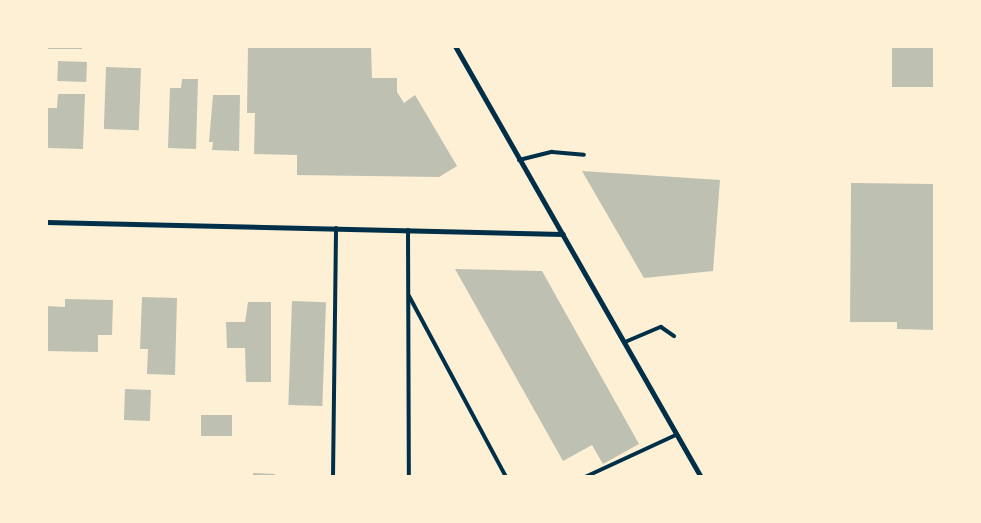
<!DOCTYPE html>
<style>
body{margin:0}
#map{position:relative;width:981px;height:523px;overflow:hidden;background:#fdf0d5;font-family:"Public Sans",sans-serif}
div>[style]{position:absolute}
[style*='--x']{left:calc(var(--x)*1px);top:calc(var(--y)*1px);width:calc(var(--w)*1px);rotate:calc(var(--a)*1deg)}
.building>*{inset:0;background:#bec0b2;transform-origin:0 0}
.service>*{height:4px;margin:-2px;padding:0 2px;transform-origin:2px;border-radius:2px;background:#003049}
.minor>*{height:5px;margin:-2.5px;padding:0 2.5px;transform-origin:2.5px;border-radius:2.5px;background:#003049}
span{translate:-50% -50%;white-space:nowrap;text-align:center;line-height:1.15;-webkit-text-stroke:4px #fdf0d5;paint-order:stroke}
.frame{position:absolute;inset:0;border:48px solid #fdf0d5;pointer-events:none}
</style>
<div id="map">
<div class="building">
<i style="left:46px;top:46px;width:36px;height:3px"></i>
<i style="clip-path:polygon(248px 46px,371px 46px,372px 78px,397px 78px,397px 92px,404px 103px,415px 95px,457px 166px,439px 177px,297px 175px,297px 155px,254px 154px,255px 113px,247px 113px)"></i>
<i style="left:892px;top:46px;width:43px;height:41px"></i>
<i style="left:58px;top:61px;width:29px;height:20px;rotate:2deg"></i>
<i style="left:106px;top:67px;width:35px;height:62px;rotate:2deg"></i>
<i style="clip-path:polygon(182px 79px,198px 79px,196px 149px,168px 148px,170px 88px,181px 88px)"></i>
<i style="clip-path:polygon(58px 94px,85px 94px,83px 149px,46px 148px,46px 108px,57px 108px)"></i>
<i style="clip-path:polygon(213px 95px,240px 95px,239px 151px,212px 150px,213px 142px,209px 142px)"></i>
<i style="clip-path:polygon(582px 171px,720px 180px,713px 271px,644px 278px)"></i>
<i style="clip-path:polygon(851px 183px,935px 184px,935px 330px,897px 329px,897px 322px,850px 322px)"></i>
<i style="clip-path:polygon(455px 269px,542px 271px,639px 444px,603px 464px,592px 445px,563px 461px)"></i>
<i style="clip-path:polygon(142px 297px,177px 298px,175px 375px,147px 374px,148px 349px,140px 349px)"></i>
<i style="clip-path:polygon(65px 299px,113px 300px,112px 335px,98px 335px,98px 352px,46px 351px,46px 306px,65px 307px)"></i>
<i style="left:292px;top:301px;width:34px;height:104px;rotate:2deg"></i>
<i style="clip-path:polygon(248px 302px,271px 302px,271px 382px,246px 382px,245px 348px,227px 348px,226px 322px,245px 322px)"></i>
<i style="left:125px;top:389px;width:26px;height:31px;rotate:2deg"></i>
<i style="left:201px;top:415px;width:31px;height:21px"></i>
<i style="clip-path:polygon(253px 473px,275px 474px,275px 477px,253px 477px)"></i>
</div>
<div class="service">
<i style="--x:519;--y:160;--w:34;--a:-14"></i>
<i style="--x:552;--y:152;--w:32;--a:5"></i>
<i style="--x:408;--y:230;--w:247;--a:89.8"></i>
<i style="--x:409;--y:296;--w:205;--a:61.8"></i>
<i style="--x:625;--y:342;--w:39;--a:-23"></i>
<i style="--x:661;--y:327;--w:16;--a:35"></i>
<i style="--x:333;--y:477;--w:249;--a:-89.3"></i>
<i style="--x:585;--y:477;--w:100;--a:-24.8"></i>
</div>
<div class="minor">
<i style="--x:455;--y:46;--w:496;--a:60.3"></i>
<i style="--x:46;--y:222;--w:517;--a:1.33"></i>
</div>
<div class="frame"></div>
</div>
